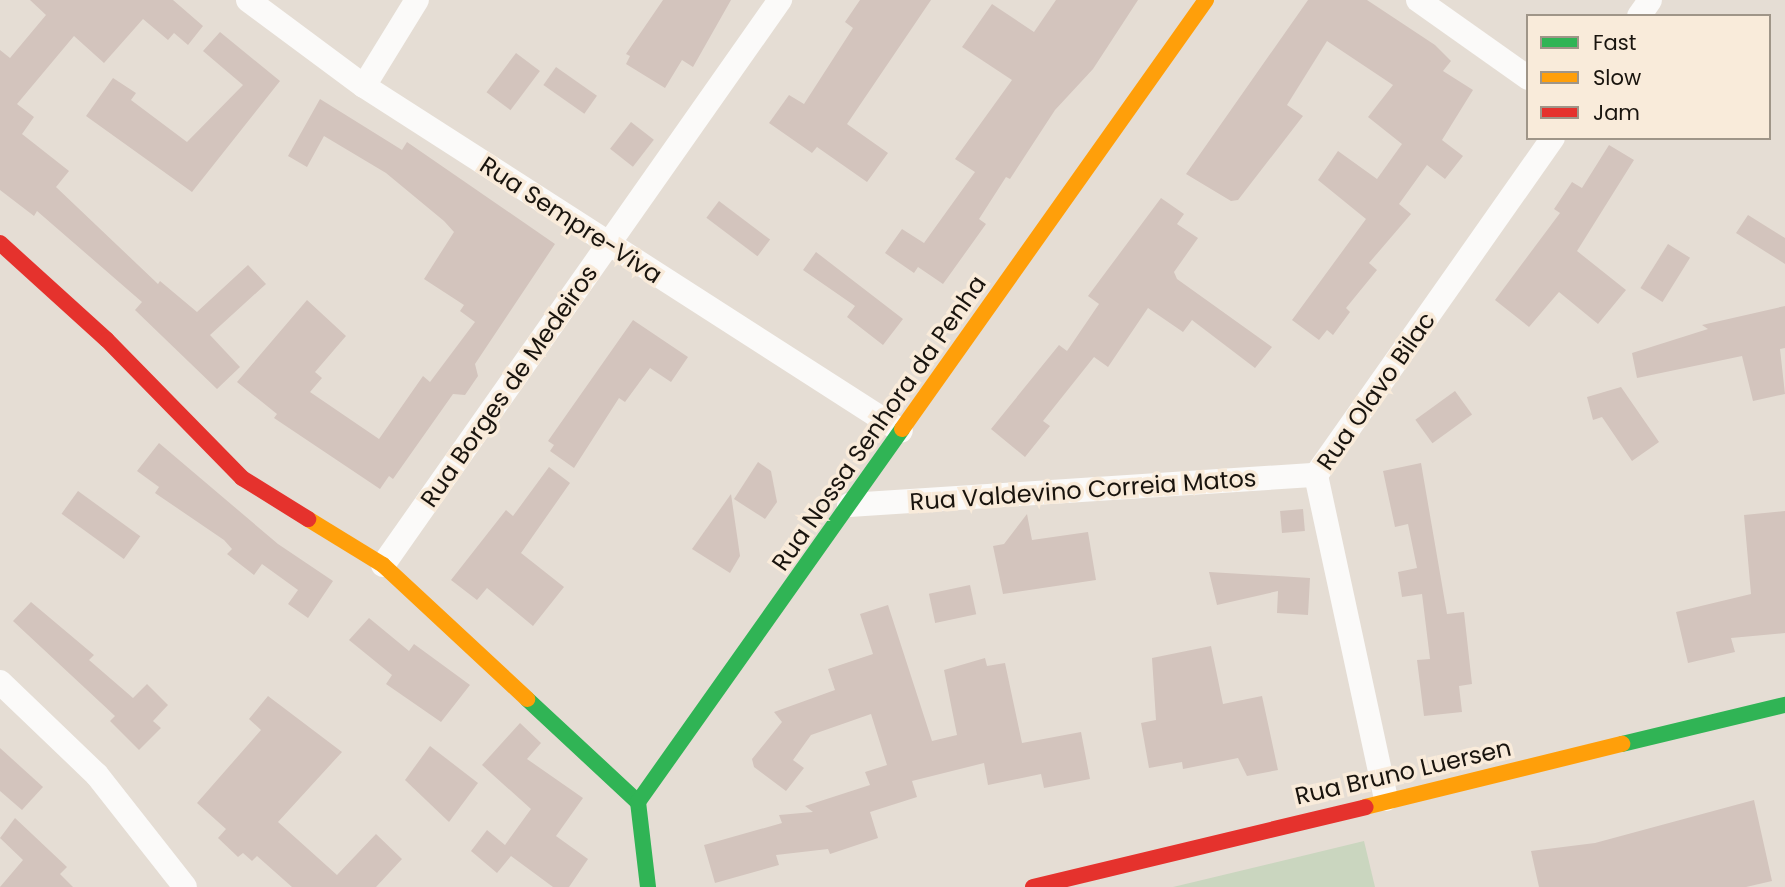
<!DOCTYPE html>
<style>
body{margin:0}
#map{position:relative;width:1785px;height:887px;overflow:hidden;background:#e5ddd4;font-family:Poppins,sans-serif}
div>[style]{position:absolute}
[style*='--x']{left:calc(var(--x)*1px);top:calc(var(--y)*1px);width:calc(var(--w)*1px);rotate:calc(var(--a)*1deg)}
.green>*{inset:0;background:#cad6bf}
.building>*{inset:0;background:#d3c4bd;transform-origin:0 0}
.street>*{height:24px;margin:-12px;padding:0 12px;transform-origin:12px;border-radius:12px;background:#fbfaf9}
.fast>*{height:16px;margin:-8px;padding:0 8px;transform-origin:8px;border-radius:8px;background:#30b455}
.slow>*{height:16px;margin:-8px;padding:0 8px;transform-origin:8px;border-radius:8px;background:#ff9f0a}
.jam>*{height:16px;margin:-8px;padding:0 8px;transform-origin:8px;border-radius:8px;background:#e5322d}
span{translate:-50% -50%;white-space:nowrap;text-align:center;line-height:1.15;-webkit-text-stroke:7px #f9ebda;paint-order:stroke}
.street-label{font-size:24px;color:#19140e}
.legend{position:absolute;left:1526px;top:14px;width:245px;height:126px;box-sizing:border-box;background:#f9ebda;border:2px solid #9f9588;margin:0;padding:9px 12px;list-style:none;font-size:21px;color:#19140e}
.legend li{display:flex;align-items:center;gap:14px;height:35px}
.legend b{width:35px;border:2px solid #9f9588}
</style>
<div id="map">
<div class="green">
<i style="clip-path:polygon(1364px 841px,1375px 887px,1173px 887px)"></i>
</div>
<div class="building">
<i style="clip-path:polygon(30px 0,173px 0,203px 26px,188px 45px,174px 33px,168px 40px,143px 19px,104px 63px,74px 36px,17px 104px,34px 117px,22px 134px,69px 171px,56px 187px,158px 284px,160px 281px,197px 312px,248px 265px,266px 284px,210px 335px,240px 367px,217px 389px,135px 310px,142px 302px,37px 211px,34px 216px,0 190px,0 50px,10px 58px,46px 15px)"></i>
<i style="clip-path:polygon(663px 0,731px 0,693px 67px,682px 60px,665px 88px,626px 64px,630px 56px,626px 54px)"></i>
<i style="clip-path:polygon(860px 0,931px 0,847px 124px,888px 153px,867px 182px,817px 147px,812px 153px,769px 123px,789px 95px,804px 104px,853px 28px,845px 22px)"></i>
<i style="clip-path:polygon(1056px 0,1138px 0,1093px 69px,1055px 110px,1010px 179px,1006px 177px,979px 219px,986px 224px,943px 284px,918px 267px,914px 273px,885px 253px,902px 229px,924px 243px,975px 172px,955px 159px,1012px 80px,962px 47px,992px 4px,1034px 32px)"></i>
<i style="clip-path:polygon(1308px 0,1367px 0,1435px 45px,1451px 61px,1443px 71px,1473px 90px,1442px 140px,1463px 156px,1445px 179px,1427px 165px,1399px 204px,1411px 214px,1369px 263px,1377px 270px,1346px 308px,1350px 312px,1333px 335px,1327px 330px,1319px 340px,1292px 320px,1366px 219px,1318px 180px,1338px 151px,1377px 179px,1402px 144px,1368px 117px,1393px 85px,1327px 41px,1287px 105px,1303px 116px,1238px 200px,1231px 201px,1186px 174px)"></i>
<i style="clip-path:polygon(220px 32px,280px 81px,192px 192px,86px 116px,113px 78px,136px 93px,131px 100px,187px 142px,243px 85px,203px 51px)"></i>
<i style="left:516px;top:53px;width:30px;height:49px;rotate:37deg"></i>
<i style="left:556px;top:67px;width:50px;height:22px;rotate:35deg"></i>
<i style="clip-path:polygon(320px 99px,402px 150px,407px 142px,555px 244px,475px 364px,478px 376px,465px 395px,453px 394px,393px 479px,389px 476px,380px 489px,274px 418px,277px 414px,237px 382px,307px 300px,346px 336px,315px 372px,322px 378px,310px 392px,379px 439px,423px 376px,430px 382px,475px 322px,460px 311px,464px 305px,424px 279px,454px 232px,444px 221px,386px 173px,324px 136px,307px 167px,288px 156px)"></i>
<i style="left:631px;top:122px;width:29px;height:34px;rotate:38deg"></i>
<i style="clip-path:polygon(1609px 145px,1634px 160px,1577px 251px,1626px 290px,1598px 324px,1559px 292px,1529px 327px,1495px 300px,1560px 213px,1554px 209px,1572px 182px,1582px 188px)"></i>
<i style="clip-path:polygon(1161px 198px,1184px 214px,1177px 224px,1198px 238px,1174px 272px,1177px 279px,1272px 347px,1255px 368px,1192px 320px,1183px 332px,1148px 308px,1108px 367px,1094px 357px,1043px 421px,1050px 426px,1025px 457px,991px 429px,1059px 345px,1067px 351px,1099px 304px,1088px 296px)"></i>
<i style="left:719px;top:201px;width:64px;height:21px;rotate:37deg"></i>
<i style="clip-path:polygon(1748px 215px,1785px 238px,1785px 264px,1736px 233px)"></i>
<i style="left:1668px;top:244px;width:26px;height:52px;rotate:32deg"></i>
<i style="clip-path:polygon(816px 252px,903px 319px,883px 345px,847px 317px,855px 306px,803px 270px)"></i>
<i style="clip-path:polygon(1785px 306px,1785px 348px,1780px 349px,1785px 394px,1753px 401px,1742px 356px,1637px 378px,1632px 353px,1708px 329px,1702px 325px)"></i>
<i style="clip-path:polygon(633px 320px,688px 357px,671px 382px,650px 368px,625px 402px,619px 398px,574px 468px,550px 451px,554px 445px,548px 441px)"></i>
<i style="clip-path:polygon(1621px 387px,1659px 442px,1632px 461px,1602px 417px,1593px 420px,1587px 397px)"></i>
<i style="left:1455px;top:391px;width:29px;height:49px;rotate:54deg"></i>
<i style="clip-path:polygon(159px 443px,278px 544px,333px 581px,308px 618px,288px 604px,298px 590px,262px 564px,254px 575px,227px 554px,232px 549px,224px 540px,155px 493px,159px 487px,137px 471px)"></i>
<i style="clip-path:polygon(758px 462px,771px 471px,777px 502px,765px 519px,734px 499px)"></i>
<i style="clip-path:polygon(1421px 463px,1447px 614px,1464px 612px,1472px 684px,1459px 686px,1462px 712px,1424px 716px,1417px 660px,1430px 659px,1422px 594px,1402px 597px,1398px 572px,1417px 568px,1408px 524px,1395px 527px,1383px 471px)"></i>
<i style="clip-path:polygon(549px 467px,570px 483px,521px 553px,564px 587px,533px 626px,487px 588px,477px 600px,451px 580px,506px 510px,513px 516px)"></i>
<i style="left:78px;top:491px;width:77px;height:28px;rotate:36deg"></i>
<i style="clip-path:polygon(731px 494px,740px 556px,730px 573px,692px 549px)"></i>
<i style="left:1303px;top:509px;width:22px;height:23px;rotate:85deg"></i>
<i style="clip-path:polygon(1785px 511px,1785px 633px,1731px 638px,1735px 652px,1688px 663px,1676px 612px,1751px 594px,1744px 515px)"></i>
<i style="clip-path:polygon(1027px 514px,1032px 540px,1088px 532px,1096px 580px,1003px 594px,993px 546px,1004px 544px)"></i>
<i style="clip-path:polygon(1209px 572px,1310px 578px,1308px 615px,1277px 613px,1278px 591px,1217px 605px)"></i>
<i style="left:970px;top:585px;width:30px;height:42px;rotate:78deg"></i>
<i style="clip-path:polygon(31px 602px,94px 655px,89px 660px,133px 698px,147px 684px,168px 705px,153px 721px,161px 728px,139px 750px,110px 721px,115px 716px,13px 621px)"></i>
<i style="clip-path:polygon(888px 605px,932px 741px,957px 735px,944px 670px,985px 658px,987px 666px,1005px 663px,1022px 743px,1081px 732px,1090px 779px,1044px 788px,1041px 774px,988px 785px,984px 763px,912px 781px,917px 797px,870px 812px,878px 838px,830px 854px,828px 849px,776px 855px,779px 865px,715px 883px,704px 845px,782px 823px,779px 815px,813px 812px,805px 806px,870px 785px,865px 772px,887px 765px,871px 714px,811px 735px,793px 760px,804px 768px,786px 791px,754px 767px,752px 759px,782px 722px,774px 712px,835px 690px,828px 669px,873px 654px,860px 614px)"></i>
<i style="clip-path:polygon(369px 618px,409px 651px,414px 644px,470px 685px,441px 722px,386px 684px,392px 675px,349px 640px)"></i>
<i style="clip-path:polygon(1211px 646px,1223px 704px,1262px 696px,1278px 770px,1247px 776px,1238px 758px,1183px 769px,1182px 762px,1149px 768px,1141px 723px,1156px 720px,1152px 658px)"></i>
<i style="clip-path:polygon(268px 696px,342px 752px,278px 822px,337px 875px,376px 834px,402px 859px,376px 887px,292px 887px,257px 856px,252px 861px,243px 853px,238px 857px,218px 838px,226px 829px,197px 803px,261px 730px,249px 719px)"></i>
<i style="clip-path:polygon(520px 723px,541px 743px,527px 759px,583px 798px,556px 836px,588px 859px,569px 887px,553px 887px,511px 856px,497px 873px,471px 851px,487px 830px,505px 845px,531px 809px,482px 765px)"></i>
<i style="clip-path:polygon(430px 746px,478px 783px,449px 822px,405px 780px)"></i>
<i style="clip-path:polygon(0 748px,43px 787px,22px 810px,0 791px)"></i>
<i style="clip-path:polygon(1754px 800px,1772px 881px,1746px 887px,1539px 887px,1531px 851px,1595px 843px)"></i>
<i style="clip-path:polygon(15px 818px,67px 867px,60px 874px,73px 887px,0 887px,23px 860px,0 838px)"></i>
</div>
<div class="street">
<i style="--x:248;--y:0;--w:144;--a:36.6"></i>
<i style="--x:364;--y:86;--w:638;--a:32.72"></i>
<i style="--x:1418;--y:0;--w:135;--a:35.3"></i>
<i style="--x:1639;--y:16;--w:19;--a:-55"></i>
<i style="--x:364;--y:86;--w:101;--a:-58.4"></i>
<i style="--x:849;--y:505;--w:468;--a:-3.7"></i>
<i style="--x:383;--y:565;--w:691;--a:-54.91"></i>
<i style="--x:0;--y:682;--w:134;--a:43.8"></i>
<i style="--x:97;--y:775;--w:142;--a:51.8"></i>
<i style="--x:1386;--y:799;--w:331;--a:-102.2"></i>
<i style="--x:1316;--y:475;--w:412;--a:-54.9"></i>
</div>
<div class="fast">
<i style="--x:527;--y:699;--w:151;--a:42.9"></i>
<i style="--x:1622;--y:744;--w:168;--a:-13.5"></i>
<i style="--x:648;--y:887;--w:86;--a:-96.7"></i>
<i style="--x:638;--y:802;--w:457;--a:-54.7"></i>
</div>
<div class="slow">
<i style="--x:902;--y:429;--w:526;--a:-54.68"></i>
<i style="--x:308;--y:519;--w:88;--a:31.5"></i>
<i style="--x:383;--y:565;--w:197;--a:42.9"></i>
<i style="--x:1365;--y:807;--w:265;--a:-13.8"></i>
</div>
<div class="jam">
<i style="--x:0;--y:243;--w:144;--a:42.2"></i>
<i style="--x:107;--y:340;--w:193;--a:45.6"></i>
<i style="--x:242;--y:478;--w:78;--a:31.8"></i>
<i style="--x:1033;--y:887;--w:342;--a:-13.5"></i>
</div>
<div class="street-label">
<span style="left:571px;top:220px;rotate:33deg">Rua Sempre-Viva</span>
<span style="left:509px;top:386px;rotate:-55deg">Rua Borges de Medeiros</span>
<span style="left:1376px;top:391px;rotate:-55deg">Rua Olavo Bilac</span>
<span style="left:879px;top:423px;rotate:-55deg">Rua Nossa Senhora da Penha</span>
<span style="left:1083px;top:490px;rotate:-4deg">Rua Valdevino Correia Matos</span>
<span style="left:1403px;top:772px;rotate:-13deg">Rua Bruno Luersen</span>
</div>
<ul class="legend">
<li><b style="height:9px;background:#30b455"></b>Fast</li>
<li><b style="height:9px;background:#ff9f0a"></b>Slow</li>
<li><b style="height:9px;background:#e5322d"></b>Jam</li>
</ul>
</div>
